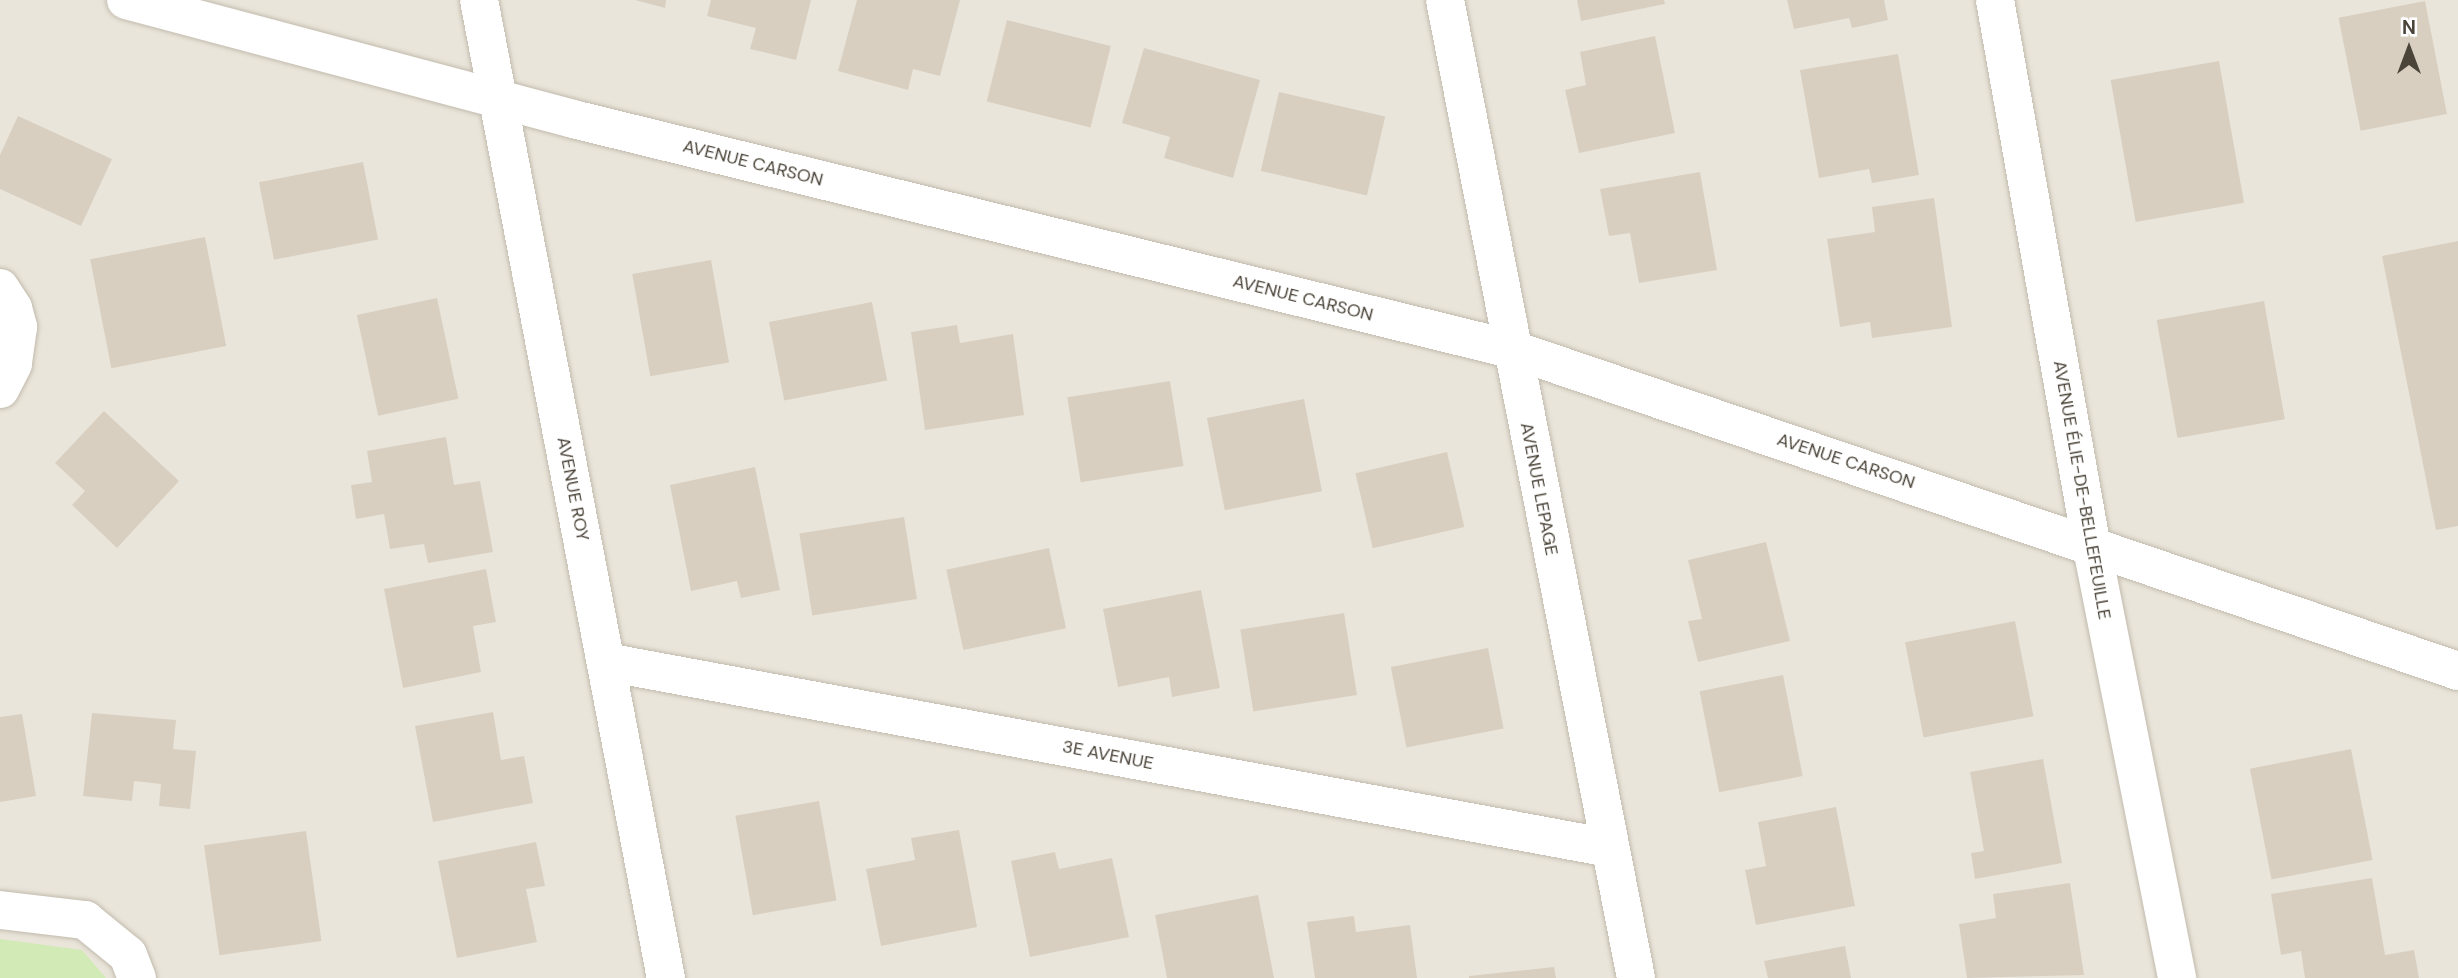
<!DOCTYPE html>
<meta charset="utf-8">
<style>
body{margin:0}
#map{position:relative;width:2458px;height:978px;overflow:hidden;background:#f6f3ec;font-family:"DM Sans",sans-serif}
div>[style]{position:absolute}
[style*='--x']{left:calc(var(--x)*1px);top:calc(var(--y)*1px);width:calc(var(--w)*1px);rotate:calc(var(--a)*1deg)}
.residential>*{inset:0;background:#eae5da;transform-origin:0 0}
.green>*{inset:0;background:#d2eab5}
.building>*{inset:0;background:#d8cfc1;transform-origin:0 0}
.roads{filter:drop-shadow(0 0 2px #c2bbae) drop-shadow(0 0 2px #c2bbae)}
.minor>*{height:38px;margin:-19px;padding:0 19px;transform-origin:19px;border-radius:19px;background:#fff}
span{translate:-50% -50%;white-space:nowrap;text-align:center;line-height:1.15;-webkit-text-stroke:6px #fff;paint-order:stroke}
.street-label{font-size:18px;color:#4b4439}
.north{position:absolute;left:2374px;top:14px;width:70px;height:70px;-webkit-text-stroke:5px #fff;paint-order:stroke;rotate:0deg;font-size:19px;font-weight:700;line-height:28px;text-align:center;color:#4b4439}
.north::after{content:'';display:block;margin:auto;width:24px;height:32px;background:#4b4439;clip-path:polygon(50% 0,100% 100%,50% 72%,0 100%)}
</style>
<div id="map">
<div class="residential">
<i style="left:0;top:0;width:2458px;height:978px"></i>
</div>
<div class="green">
<i style="clip-path:polygon(0 939px,82px 950px,106px 978px,0 978px)"></i>
</div>
<div class="building">
<i style="clip-path:polygon(635px 0,666px 0,665px 8px)"></i>
<i style="clip-path:polygon(711px 0,811px 0,796px 60px,750px 49px,756px 28px,707px 16px)"></i>
<i style="clip-path:polygon(857px 0,960px 0,940px 76px,913px 69px,908px 90px,838px 71px)"></i>
<i style="clip-path:polygon(1577px 0,1664px 0,1665px 4px,1581px 21px)"></i>
<i style="clip-path:polygon(1787px 0,1884px 0,1888px 20px,1852px 28px,1849px 18px,1794px 29px)"></i>
<i style="left:2425px;top:1px;width:115px;height:88px;rotate:79deg"></i>
<i style="left:1007px;top:20px;width:107px;height:84px;rotate:14deg"></i>
<i style="clip-path:polygon(1655px 36px,1675px 133px,1579px 153px,1565px 90px,1586px 85px,1580px 52px)"></i>
<i style="clip-path:polygon(1144px 48px,1260px 80px,1233px 178px,1164px 158px,1170px 137px,1122px 123px)"></i>
<i style="clip-path:polygon(1898px 54px,1919px 175px,1872px 183px,1869px 169px,1819px 178px,1800px 70px)"></i>
<i style="left:2219px;top:61px;width:144px;height:110px;rotate:80deg"></i>
<i style="left:1279px;top:92px;width:109px;height:81px;rotate:13deg"></i>
<i style="clip-path:polygon(18px 116px,112px 159px,81px 226px,0 189px,0 155px)"></i>
<i style="left:363px;top:162px;width:79px;height:106px;rotate:79deg"></i>
<i style="clip-path:polygon(1700px 172px,1717px 270px,1639px 283px,1630px 233px,1609px 236px,1600px 189px)"></i>
<i style="clip-path:polygon(1934px 198px,1952px 327px,1872px 338px,1870px 322px,1840px 327px,1827px 239px,1875px 232px,1872px 207px)"></i>
<i style="left:205px;top:237px;width:111px;height:117px;rotate:79deg"></i>
<i style="clip-path:polygon(2458px 241px,2458px 526px,2436px 530px,2382px 256px)"></i>
<i style="left:711px;top:260px;width:104px;height:80px;rotate:80deg"></i>
<i style="left:437px;top:298px;width:103px;height:82px;rotate:78deg"></i>
<i style="left:2264px;top:301px;width:120px;height:109px;rotate:80deg"></i>
<i style="left:872px;top:302px;width:80px;height:105px;rotate:79deg"></i>
<i style="clip-path:polygon(957px 325px,960px 343px,1013px 334px,1024px 415px,925px 430px,911px 332px)"></i>
<i style="left:1170px;top:381px;width:86px;height:104px;rotate:81deg"></i>
<i style="left:1304px;top:399px;width:94px;height:99px;rotate:79deg"></i>
<i style="clip-path:polygon(104px 411px,179px 481px,117px 548px,72px 505px,85px 491px,55px 463px)"></i>
<i style="clip-path:polygon(446px 437px,454px 485px,480px 481px,493px 552px,428px 563px,424px 544px,390px 549px,384px 514px,356px 519px,351px 485px,372px 482px,367px 451px)"></i>
<i style="left:1447px;top:452px;width:77px;height:94px;rotate:77deg"></i>
<i style="clip-path:polygon(755px 467px,780px 590px,741px 598px,737px 581px,691px 591px,670px 485px)"></i>
<i style="left:904px;top:517px;width:83px;height:106px;rotate:81deg"></i>
<i style="clip-path:polygon(1766px 542px,1790px 641px,1698px 662px,1688px 621px,1702px 619px,1688px 560px)"></i>
<i style="left:1049px;top:548px;width:82px;height:105px;rotate:78deg"></i>
<i style="clip-path:polygon(486px 569px,496px 622px,473px 626px,481px 672px,403px 688px,384px 589px)"></i>
<i style="clip-path:polygon(1201px 590px,1220px 688px,1172px 697px,1169px 677px,1118px 687px,1103px 609px)"></i>
<i style="left:1344px;top:613px;width:83px;height:105px;rotate:81deg"></i>
<i style="left:2015px;top:621px;width:97px;height:112px;rotate:79deg"></i>
<i style="left:1488px;top:648px;width:82px;height:99px;rotate:79deg"></i>
<i style="left:1783px;top:675px;width:103px;height:85px;rotate:79deg"></i>
<i style="clip-path:polygon(493px 712px,501px 760px,524px 756px,533px 803px,433px 822px,415px 726px)"></i>
<i style="clip-path:polygon(92px 713px,176px 720px,173px 749px,196px 751px,190px 809px,159px 806px,161px 784px,134px 781px,132px 801px,83px 796px)"></i>
<i style="clip-path:polygon(22px 714px,36px 796px,0 802px,0 717px)"></i>
<i style="left:2351px;top:749px;width:113px;height:103px;rotate:79deg"></i>
<i style="clip-path:polygon(2043px 759px,2062px 863px,1975px 879px,1971px 853px,1984px 851px,1970px 772px)"></i>
<i style="left:819px;top:801px;width:101px;height:85px;rotate:80deg"></i>
<i style="clip-path:polygon(1836px 807px,1855px 906px,1756px 925px,1745px 870px,1766px 866px,1758px 822px)"></i>
<i style="clip-path:polygon(959px 830px,977px 927px,881px 946px,866px 869px,915px 860px,911px 838px)"></i>
<i style="left:306px;top:831px;width:111px;height:103px;rotate:82deg"></i>
<i style="clip-path:polygon(536px 842px,545px 886px,526px 889px,537px 942px,457px 958px,438px 861px)"></i>
<i style="clip-path:polygon(1055px 852px,1059px 869px,1112px 858px,1129px 937px,1030px 957px,1011px 861px)"></i>
<i style="clip-path:polygon(2372px 878px,2385px 955px,2414px 950px,2419px 978px,2305px 978px,2301px 951px,2281px 955px,2271px 894px)"></i>
<i style="clip-path:polygon(2070px 883px,2084px 975px,1967px 978px,1959px 924px,1996px 918px,1993px 894px)"></i>
<i style="clip-path:polygon(1258px 895px,1274px 978px,1167px 978px,1155px 915px)"></i>
<i style="clip-path:polygon(1354px 916px,1356px 932px,1410px 925px,1417px 978px,1315px 978px,1307px 922px)"></i>
<i style="clip-path:polygon(1845px 946px,1851px 978px,1768px 978px,1764px 961px)"></i>
<i style="clip-path:polygon(1554px 967px,1556px 978px,1469px 978px,1469px 976px)"></i>
</div>
<div class="roads">
<div class="minor">
<i style="--x:126;--y:0;--w:463;--a:14.9"></i>
<i style="--x:573;--y:119;--w:966;--a:13.78"></i>
<i style="--x:1511;--y:349;--w:1000;--a:18.78"></i>
<i style="--x:479;--y:0;--w:996;--a:79.18"></i>
<i style="--x:1445;--y:0;--w:996;--a:78.95"></i>
<i style="--x:1995;--y:0;--w:551;--a:79.97"></i>
<i style="--x:2091;--y:543;--w:443;--a:78.8"></i>
<i style="--x:0;--y:288;--w:24;--a:57"></i>
<i style="--x:13;--y:308;--w:20;--a:75"></i>
<i style="--x:18;--y:327;--w:37;--a:98"></i>
<i style="--x:13;--y:364;--w:28;--a:117"></i>
<i style="--x:606;--y:662;--w:1021;--a:10.5"></i>
<i style="--x:0;--y:910;--w:86;--a:6.7"></i>
<i style="--x:85;--y:920;--w:55;--a:39.1"></i>
<i style="--x:128;--y:955;--w:25;--a:69"></i>
</div>
</div>
<div class="street-label">
<span style="left:753px;top:163px;rotate:14deg">AVENUE CARSON</span>
<span style="left:1303px;top:298px;rotate:14deg">AVENUE CARSON</span>
<span style="left:1846px;top:461px;rotate:18deg">AVENUE CARSON</span>
<span style="left:573px;top:489px;rotate:79deg">AVENUE ROY</span>
<span style="left:1539px;top:489px;rotate:79deg">AVENUE LEPAGE</span>
<span style="left:2082px;top:490px;rotate:80deg">AVENUE ÉLIE-DE-BELLEFEUILLE</span>
<span style="left:1108px;top:755px;rotate:11deg">3E AVENUE</span>
</div>
<div class="north">N</div>
</div>
